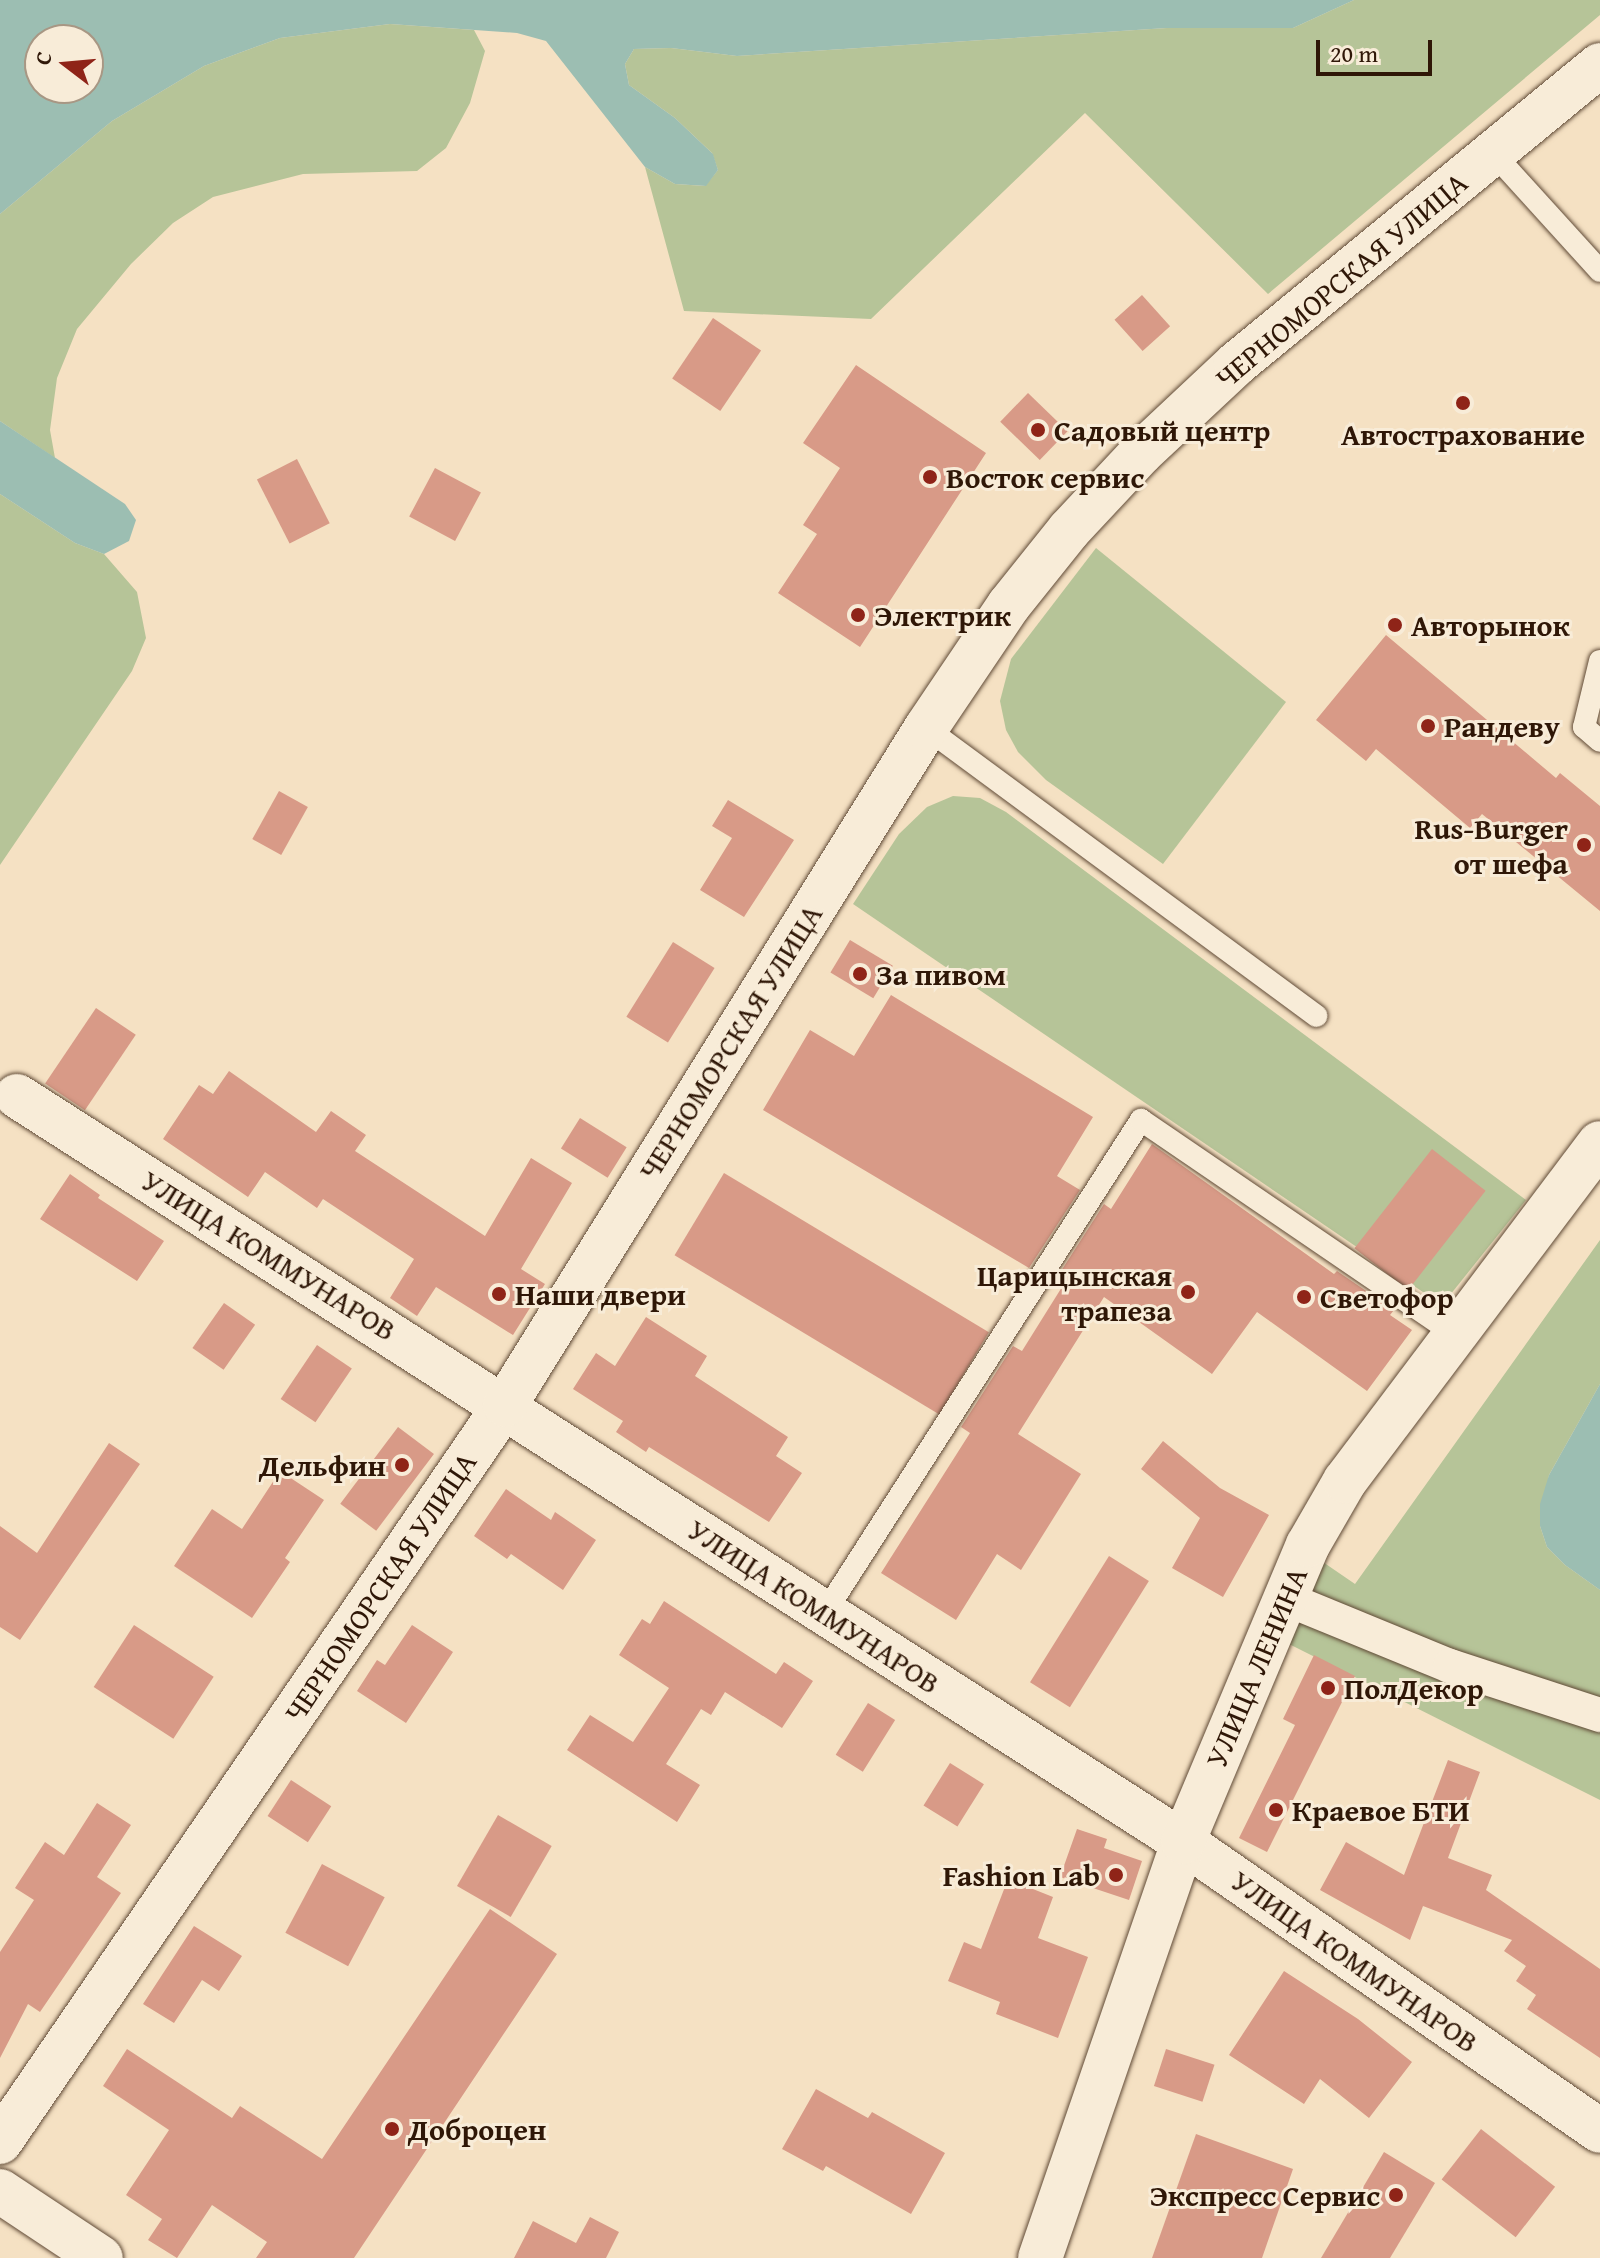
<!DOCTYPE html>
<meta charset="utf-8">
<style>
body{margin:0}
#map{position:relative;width:1600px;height:2258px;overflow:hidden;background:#f5e1c3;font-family:"Gentium Book Plus",serif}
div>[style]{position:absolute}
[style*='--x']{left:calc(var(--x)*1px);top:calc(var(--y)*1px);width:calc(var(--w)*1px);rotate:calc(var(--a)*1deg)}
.green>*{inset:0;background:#b6c498}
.water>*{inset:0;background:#9cbeb2}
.building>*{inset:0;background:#d89a87;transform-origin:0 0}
.roads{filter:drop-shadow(0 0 2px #604a36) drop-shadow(0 0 2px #604a36)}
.service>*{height:22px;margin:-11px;padding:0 11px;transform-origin:11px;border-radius:11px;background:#f8ecd8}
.pedestrian>*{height:34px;margin:-17px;padding:0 17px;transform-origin:17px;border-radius:17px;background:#f8ecd8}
.minor>*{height:44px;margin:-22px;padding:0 22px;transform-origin:22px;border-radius:22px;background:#f8ecd8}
.tertiary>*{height:44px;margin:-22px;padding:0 22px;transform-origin:22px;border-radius:22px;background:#f8ecd8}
.dots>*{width:22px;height:22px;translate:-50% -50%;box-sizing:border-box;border:4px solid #f8ecd8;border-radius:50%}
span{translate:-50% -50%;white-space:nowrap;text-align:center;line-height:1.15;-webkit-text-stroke:6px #f8ecd8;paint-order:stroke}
.street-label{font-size:30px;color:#2f1707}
.poi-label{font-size:30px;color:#2f1707;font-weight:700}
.left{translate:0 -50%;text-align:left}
.right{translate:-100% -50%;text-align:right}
.north{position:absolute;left:24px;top:24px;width:80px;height:80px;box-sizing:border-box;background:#f8ecd8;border:2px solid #a89784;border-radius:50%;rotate:286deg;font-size:22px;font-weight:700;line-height:32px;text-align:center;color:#2f1707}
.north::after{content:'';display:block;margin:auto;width:28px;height:36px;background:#8f2418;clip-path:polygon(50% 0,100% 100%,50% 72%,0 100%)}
.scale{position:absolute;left:1316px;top:40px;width:116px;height:36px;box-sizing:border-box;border:4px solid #2f1707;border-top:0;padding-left:10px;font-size:24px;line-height:28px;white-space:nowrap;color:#2f1707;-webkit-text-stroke:6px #f8ecd8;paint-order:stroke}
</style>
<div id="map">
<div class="green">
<i style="clip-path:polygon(1354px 0,1600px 0,1600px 15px,1268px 294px,1085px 113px,871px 319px,684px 311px,645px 167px,675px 184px,705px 186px,718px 170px,712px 153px,675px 118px,629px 85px,625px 64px,634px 49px,671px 48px,737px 56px,1167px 28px,1293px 28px)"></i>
<i style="clip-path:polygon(390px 24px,474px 30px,485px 51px,470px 103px,446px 148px,417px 171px,303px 174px,213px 197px,173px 223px,131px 264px,77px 329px,57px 378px,50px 430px,55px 458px,0 421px,0 214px,112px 121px,204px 66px,280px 38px)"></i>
<i style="clip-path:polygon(0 494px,75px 543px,104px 554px,137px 592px,146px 638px,132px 671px,0 865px)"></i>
<i style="clip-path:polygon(1096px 548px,1286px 702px,1163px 864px,1046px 780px,1018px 752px,1006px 730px,1000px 701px,1011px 659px)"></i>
<i style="clip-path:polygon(953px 796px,980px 798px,1006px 812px,1526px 1200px,1442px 1305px,853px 904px,899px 834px,927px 807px)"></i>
<i style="clip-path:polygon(1600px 1240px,1600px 1384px,1549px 1475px,1540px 1526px,1547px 1547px,1565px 1565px,1600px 1590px,1600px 1800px,1285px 1642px,1320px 1560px,1355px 1584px)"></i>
</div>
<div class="water">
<i style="clip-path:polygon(evenodd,0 0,1354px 0,1293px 28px,1167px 28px,737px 56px,671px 48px,634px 49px,625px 64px,629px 85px,675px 118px,713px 154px,718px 170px,706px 186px,675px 184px,645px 167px,546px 41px,517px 33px,390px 24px,280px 38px,204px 66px,112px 121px,0 214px,0 0,88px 40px,88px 88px,40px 88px,40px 40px,88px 40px)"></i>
<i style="clip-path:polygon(0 421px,125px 504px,136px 520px,129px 541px,104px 554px,75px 543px,0 494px)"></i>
<i style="clip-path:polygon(1600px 1384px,1600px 1590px,1565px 1565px,1547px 1547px,1540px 1526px,1540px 1504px,1549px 1475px)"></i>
</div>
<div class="building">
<i style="left:1142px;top:295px;width:42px;height:37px;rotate:48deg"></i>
<i style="left:713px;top:318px;width:58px;height:73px;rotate:34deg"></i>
<i style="clip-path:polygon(856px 365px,986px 453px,860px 647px,778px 593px,817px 534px,803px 525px,840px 468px,803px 443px)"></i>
<i style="left:1028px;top:393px;width:55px;height:40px;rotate:44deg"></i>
<i style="left:297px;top:459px;width:72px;height:45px;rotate:63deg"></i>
<i style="left:435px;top:468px;width:52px;height:55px;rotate:28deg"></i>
<i style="clip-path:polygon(1386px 635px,1556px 778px,1560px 773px,1600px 806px,1600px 911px,1482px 814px,1470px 828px,1376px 749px,1366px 761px,1316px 720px)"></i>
<i style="left:279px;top:791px;width:33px;height:55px;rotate:29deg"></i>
<i style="clip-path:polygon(728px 800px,794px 840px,744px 917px,700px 890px,732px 838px,712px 826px)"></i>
<i style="left:850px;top:940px;width:50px;height:38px;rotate:31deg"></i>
<i style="left:673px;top:942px;width:49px;height:88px;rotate:32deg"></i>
<i style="clip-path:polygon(891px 995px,1093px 1117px,1057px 1176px,1080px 1190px,1029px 1268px,763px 1110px,810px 1030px,854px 1056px)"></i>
<i style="left:96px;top:1008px;width:48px;height:91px;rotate:34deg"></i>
<i style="clip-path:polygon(229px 1071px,316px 1132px,331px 1111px,366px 1135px,355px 1151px,485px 1236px,531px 1158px,572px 1183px,521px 1269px,545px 1284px,513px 1335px,436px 1287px,417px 1316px,390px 1298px,414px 1259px,323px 1199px,317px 1208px,265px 1172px,248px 1197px,163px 1139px,199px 1085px,213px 1094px)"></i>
<i style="left:580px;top:1118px;width:55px;height:36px;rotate:32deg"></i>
<i style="clip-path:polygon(1152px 1144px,1334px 1274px,1337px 1271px,1394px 1310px,1390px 1315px,1412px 1330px,1367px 1391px,1257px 1312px,1212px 1374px,1104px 1297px,1018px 1434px,1081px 1474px,1021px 1570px,997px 1554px,956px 1620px,881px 1573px,970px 1433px,961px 1427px,1013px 1346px,1022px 1351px,1062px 1287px,1054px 1282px,1104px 1204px,1111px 1209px)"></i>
<i style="left:1432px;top:1149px;width:68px;height:126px;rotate:38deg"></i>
<i style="left:724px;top:1173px;width:309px;height:96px;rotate:31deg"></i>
<i style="clip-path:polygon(70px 1174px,100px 1195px,98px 1198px,164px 1241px,137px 1281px,40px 1219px)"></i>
<i style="left:224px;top:1303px;width:38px;height:55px;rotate:35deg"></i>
<i style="clip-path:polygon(646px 1317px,707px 1356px,695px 1376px,788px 1437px,776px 1456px,802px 1473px,769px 1522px,649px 1447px,646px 1452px,616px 1432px,623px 1421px,573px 1389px,596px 1353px,615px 1366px)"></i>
<i style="left:317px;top:1345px;width:42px;height:65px;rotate:34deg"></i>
<i style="left:398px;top:1427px;width:45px;height:96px;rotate:37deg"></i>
<i style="clip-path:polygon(1163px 1441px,1220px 1488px,1269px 1515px,1223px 1597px,1172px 1568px,1200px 1518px,1141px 1469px)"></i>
<i style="clip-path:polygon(109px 1443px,140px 1464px,20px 1640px,0 1627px,0 1526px,37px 1553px)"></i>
<i style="clip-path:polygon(280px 1471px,324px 1500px,285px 1558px,290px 1562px,252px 1618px,174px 1566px,212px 1509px,242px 1529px)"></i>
<i style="clip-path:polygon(506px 1489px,551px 1520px,555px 1512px,596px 1540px,563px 1590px,511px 1554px,507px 1559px,474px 1536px)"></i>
<i style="left:1109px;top:1556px;width:47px;height:149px;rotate:32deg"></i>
<i style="clip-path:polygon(664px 1601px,776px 1674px,784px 1662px,813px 1681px,782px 1728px,725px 1692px,711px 1715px,701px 1709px,666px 1764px,700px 1785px,677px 1822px,567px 1750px,590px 1715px,633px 1742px,669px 1688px,619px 1655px,642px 1619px,650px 1624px)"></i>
<i style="left:134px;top:1625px;width:95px;height:74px;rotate:33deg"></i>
<i style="clip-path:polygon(412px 1625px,453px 1652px,406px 1723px,357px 1691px,377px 1660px,385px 1665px)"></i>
<i style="clip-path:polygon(1314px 1655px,1355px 1676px,1267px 1852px,1239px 1838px,1295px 1725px,1283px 1719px)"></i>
<i style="left:868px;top:1703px;width:32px;height:61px;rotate:32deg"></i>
<i style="clip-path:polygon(1448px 1760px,1480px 1772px,1448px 1858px,1492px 1875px,1486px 1890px,1600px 1969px,1600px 2058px,1527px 2009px,1536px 1995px,1516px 1981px,1526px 1966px,1504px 1951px,1512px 1940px,1423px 1906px,1410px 1940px,1320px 1890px,1346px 1842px,1404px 1875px)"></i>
<i style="left:950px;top:1763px;width:40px;height:50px;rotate:32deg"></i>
<i style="left:291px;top:1780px;width:48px;height:43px;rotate:33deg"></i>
<i style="clip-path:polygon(97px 1803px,131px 1825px,97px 1877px,121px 1893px,40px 2012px,28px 2004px,0 2058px,0 1952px,34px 1900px,15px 1888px,45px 1842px,64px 1855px)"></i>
<i style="left:498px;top:1815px;width:62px;height:82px;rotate:30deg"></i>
<i style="clip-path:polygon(1077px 1829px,1107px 1839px,1104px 1848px,1142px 1861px,1129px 1900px,1060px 1877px)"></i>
<i style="left:322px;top:1864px;width:71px;height:78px;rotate:28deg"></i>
<i style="clip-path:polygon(1008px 1879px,1053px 1897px,1038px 1938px,1088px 1957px,1058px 2038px,996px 2014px,1000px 2002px,948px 1981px,964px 1942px,981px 1949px)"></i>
<i style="clip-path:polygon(490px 1909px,557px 1954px,354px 2258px,256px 2258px,267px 2242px,212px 2205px,177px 2258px,148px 2240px,162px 2219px,126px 2195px,169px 2130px,103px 2086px,127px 2049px,232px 2118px,240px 2106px,322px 2159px)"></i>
<i style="clip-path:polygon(194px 1926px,242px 1956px,219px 1991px,202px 1980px,174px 2023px,143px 2004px)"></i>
<i style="clip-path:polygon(1284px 1971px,1358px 2019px,1412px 2062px,1369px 2118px,1320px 2079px,1304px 2104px,1229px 2055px)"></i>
<i style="left:1166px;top:2049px;width:51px;height:39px;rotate:18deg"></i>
<i style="clip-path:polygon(816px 2089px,868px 2118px,872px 2112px,945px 2153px,911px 2214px,826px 2166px,823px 2171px,782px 2149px)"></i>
<i style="left:1481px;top:2129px;width:94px;height:64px;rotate:38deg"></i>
<i style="clip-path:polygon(1196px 2134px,1293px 2169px,1262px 2258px,1152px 2258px)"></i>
<i style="clip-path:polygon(1384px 2152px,1435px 2183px,1390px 2258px,1321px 2258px)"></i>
<i style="clip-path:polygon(590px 2217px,619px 2232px,606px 2258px,514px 2258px,533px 2221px,576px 2243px)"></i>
</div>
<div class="roads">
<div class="service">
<i style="--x:1493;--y:153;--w:159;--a:47.8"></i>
<i style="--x:1600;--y:661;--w:68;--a:103.6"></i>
<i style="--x:1584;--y:727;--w:21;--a:41"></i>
<i style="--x:926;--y:728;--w:485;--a:36.4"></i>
<i style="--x:824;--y:1614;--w:587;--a:-57.31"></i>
<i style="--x:1141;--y:1120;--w:380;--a:34.3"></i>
</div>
<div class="pedestrian">
<i style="--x:1284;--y:1598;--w:179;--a:22.3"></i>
<i style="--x:1450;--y:1666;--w:158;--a:18.1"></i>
</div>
<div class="minor">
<i style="--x:17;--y:1096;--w:1384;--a:32.61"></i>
<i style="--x:1183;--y:1842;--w:507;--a:34.72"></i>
<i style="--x:0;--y:2191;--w:121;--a:33.6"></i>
<i style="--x:1040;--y:2258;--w:440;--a:-71"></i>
<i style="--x:1183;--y:1842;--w:322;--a:-67.2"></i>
<i style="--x:1308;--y:1545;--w:74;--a:-60"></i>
<i style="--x:1345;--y:1481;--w:423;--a:-53"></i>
</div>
<div class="tertiary">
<i style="--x:0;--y:2142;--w:893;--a:-55.58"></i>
<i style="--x:505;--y:1405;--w:797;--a:-58.12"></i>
<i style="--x:926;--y:728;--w:148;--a:-56"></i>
<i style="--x:1009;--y:605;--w:96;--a:-51.3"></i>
<i style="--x:1069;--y:530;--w:105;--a:-46.9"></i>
<i style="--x:1141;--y:453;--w:130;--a:-43.1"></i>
<i style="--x:1236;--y:364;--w:471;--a:-39.4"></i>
</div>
</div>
<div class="dots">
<i style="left:1463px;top:403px;background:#8f2418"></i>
<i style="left:1038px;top:430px;background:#8f2418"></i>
<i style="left:930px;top:477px;background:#8f2418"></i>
<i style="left:858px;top:615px;background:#8f2418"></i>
<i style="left:1395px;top:625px;background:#8f2418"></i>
<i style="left:1428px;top:726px;background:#8f2418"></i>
<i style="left:1584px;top:845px;background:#8f2418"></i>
<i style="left:860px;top:974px;background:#8f2418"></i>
<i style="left:1188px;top:1292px;background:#8f2418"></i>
<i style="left:499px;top:1294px;background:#8f2418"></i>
<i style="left:1304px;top:1297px;background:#8f2418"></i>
<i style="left:402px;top:1465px;background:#8f2418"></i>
<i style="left:1328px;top:1688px;background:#8f2418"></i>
<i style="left:1276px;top:1810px;background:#8f2418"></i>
<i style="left:1116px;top:1875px;background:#8f2418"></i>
<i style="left:392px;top:2129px;background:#8f2418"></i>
<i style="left:1396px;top:2195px;background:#8f2418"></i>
</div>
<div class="street-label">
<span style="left:1341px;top:280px;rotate:-40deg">ЧЕРНОМОРСКАЯ УЛИЦА</span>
<span style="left:730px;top:1042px;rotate:-58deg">ЧЕРНОМОРСКАЯ УЛИЦА</span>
<span style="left:269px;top:1255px;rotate:32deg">УЛИЦА КОММУНАРОВ</span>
<span style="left:380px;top:1587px;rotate:-56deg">ЧЕРНОМОРСКАЯ УЛИЦА</span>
<span style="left:814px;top:1606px;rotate:33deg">УЛИЦА КОММУНАРОВ</span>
<span style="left:1256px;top:1667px;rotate:-67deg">УЛИЦА ЛЕНИНА</span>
<span style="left:1355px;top:1961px;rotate:35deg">УЛИЦА КОММУНАРОВ</span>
</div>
<div class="poi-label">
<span class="left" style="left:1054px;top:430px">Садовый центр</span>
<span style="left:1463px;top:434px">Автострахование</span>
<span class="left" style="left:946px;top:477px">Восток сервис</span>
<span class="left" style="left:874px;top:615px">Электрик</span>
<span class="left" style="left:1411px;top:625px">Авторынок</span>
<span class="left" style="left:1444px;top:726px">Рандеву</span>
<span class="right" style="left:1568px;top:845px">Rus-Burger<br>от шефа</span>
<span class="left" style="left:876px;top:974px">За пивом</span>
<span class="right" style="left:1172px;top:1292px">Царицынская<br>трапеза</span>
<span class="left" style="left:515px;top:1294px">Наши двери</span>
<span class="left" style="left:1320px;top:1297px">Светофор</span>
<span class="right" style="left:386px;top:1465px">Дельфин</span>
<span class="left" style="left:1344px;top:1688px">ПолДекор</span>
<span class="left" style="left:1292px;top:1810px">Краевое БТИ</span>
<span class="right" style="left:1100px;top:1875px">Fashion Lab</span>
<span class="left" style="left:408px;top:2129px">Доброцен</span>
<span class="right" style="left:1380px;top:2195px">Экспресс Сервис</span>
</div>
<div class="north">С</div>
<div class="scale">20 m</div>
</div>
